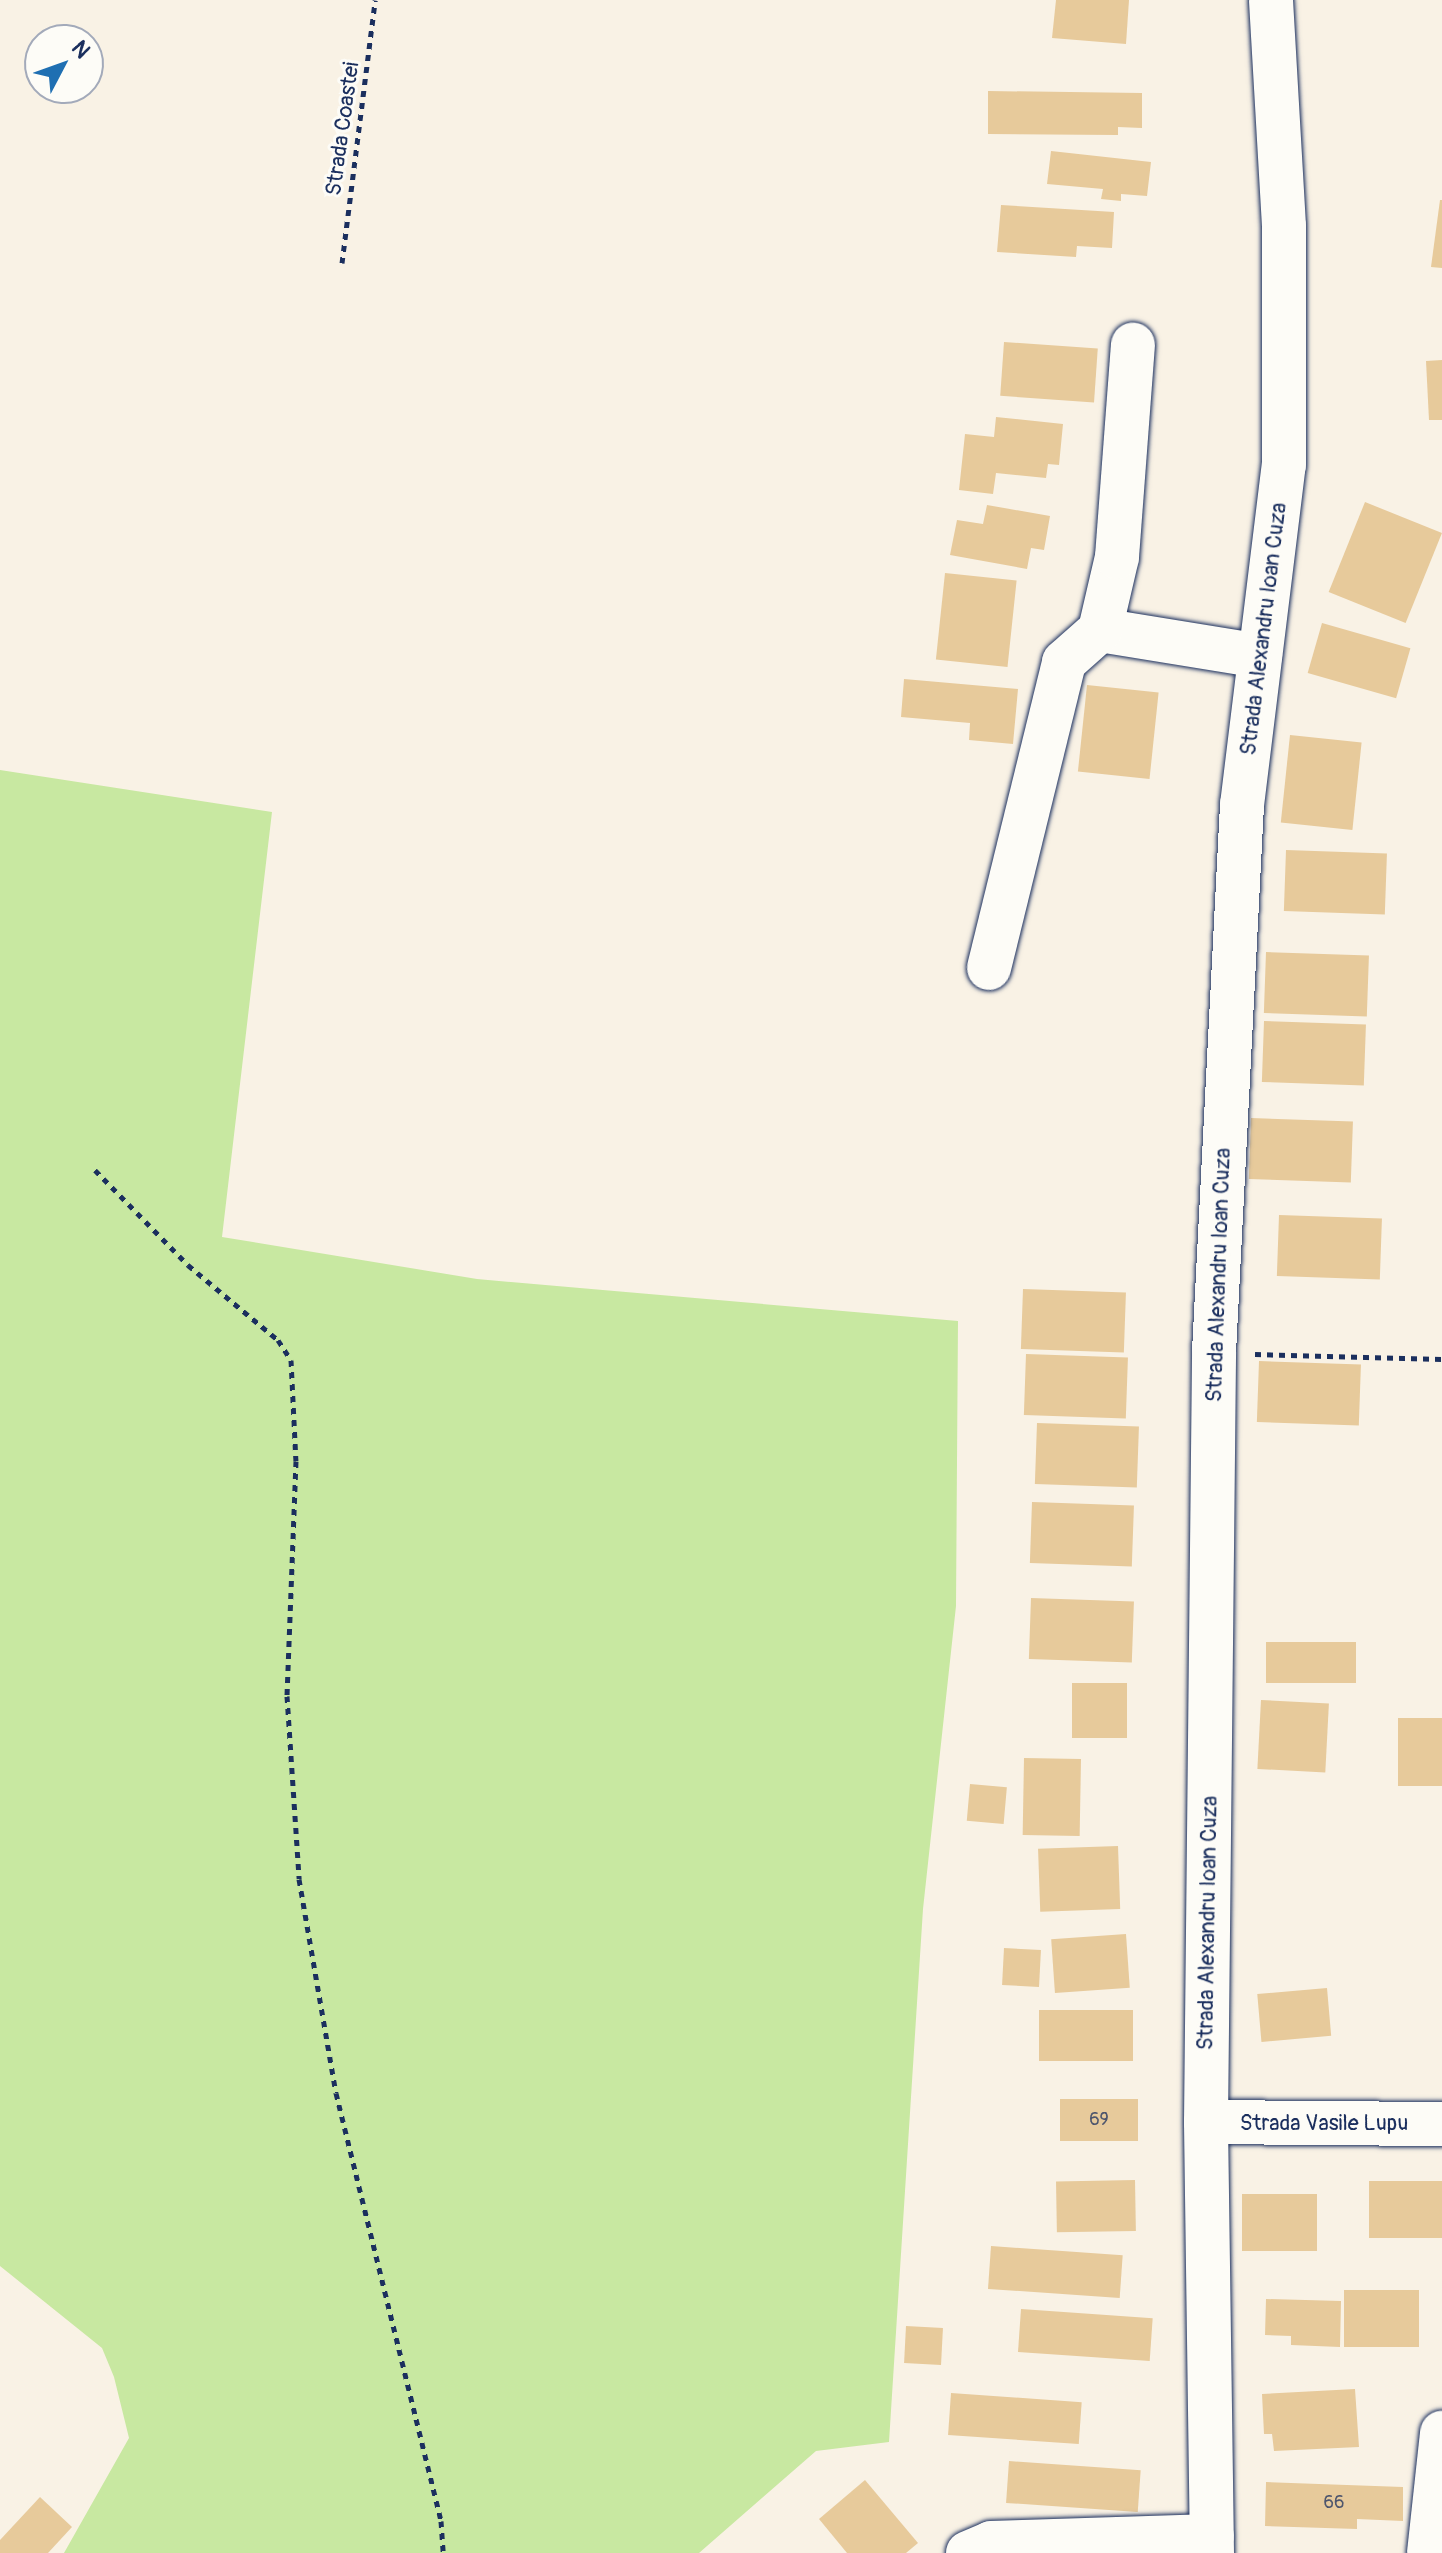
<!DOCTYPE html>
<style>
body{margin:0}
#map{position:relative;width:1442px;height:2553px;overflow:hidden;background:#f9f2e5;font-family:Pangolin,sans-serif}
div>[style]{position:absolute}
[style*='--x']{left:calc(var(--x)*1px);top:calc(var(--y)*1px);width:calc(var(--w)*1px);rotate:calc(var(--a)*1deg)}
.green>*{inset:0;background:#c8e8a1}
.building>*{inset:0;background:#e7ca9b;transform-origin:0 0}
.path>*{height:5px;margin-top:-2.5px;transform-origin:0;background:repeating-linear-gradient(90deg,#1b2f5e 0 6px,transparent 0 12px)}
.roads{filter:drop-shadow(0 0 2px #1b2f5e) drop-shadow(0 0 2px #1b2f5e)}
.minor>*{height:44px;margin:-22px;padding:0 22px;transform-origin:22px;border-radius:22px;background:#fdfcf7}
span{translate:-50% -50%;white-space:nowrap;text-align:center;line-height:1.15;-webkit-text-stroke:6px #fdfcf7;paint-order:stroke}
.number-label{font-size:18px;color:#4e566d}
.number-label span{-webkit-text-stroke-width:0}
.street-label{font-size:22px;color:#1b2f5e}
.north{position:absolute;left:24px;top:24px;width:80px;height:80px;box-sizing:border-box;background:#fdfcf7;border:2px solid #a3aaba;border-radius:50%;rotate:49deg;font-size:22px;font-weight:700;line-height:32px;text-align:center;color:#1b2f5e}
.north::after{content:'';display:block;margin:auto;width:28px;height:36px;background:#1f6fb2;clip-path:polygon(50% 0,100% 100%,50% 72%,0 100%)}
</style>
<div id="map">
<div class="green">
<i style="clip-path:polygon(0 770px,272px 812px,222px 1237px,477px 1279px,958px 1321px,956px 1606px,923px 1909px,889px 2442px,816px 2451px,699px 2553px,64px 2553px,129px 2438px,114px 2377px,102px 2348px,0 2266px)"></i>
</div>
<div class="building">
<i style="clip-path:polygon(1056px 0,1129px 0,1126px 44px,1052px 38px)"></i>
<i style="clip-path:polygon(988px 91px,1142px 93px,1142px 128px,1118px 127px,1118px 135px,988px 134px)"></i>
<i style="clip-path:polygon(1051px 151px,1151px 162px,1147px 196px,1121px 194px,1121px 201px,1101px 199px,1103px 189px,1047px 184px)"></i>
<i style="clip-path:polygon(1440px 200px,1442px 200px,1442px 268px,1431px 267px)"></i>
<i style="clip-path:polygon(1001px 205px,1114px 212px,1112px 248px,1077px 246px,1076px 257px,997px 252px)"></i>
<i style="left:1004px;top:342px;width:94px;height:54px;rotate:4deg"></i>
<i style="clip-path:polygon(1442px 360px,1442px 420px,1429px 420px,1426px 361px)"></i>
<i style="clip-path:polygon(996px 417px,1063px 424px,1059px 465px,1048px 464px,1046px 478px,996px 473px,993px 494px,959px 490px,965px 434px,994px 437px)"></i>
<i style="left:1365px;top:502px;width:83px;height:97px;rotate:22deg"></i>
<i style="clip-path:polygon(987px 505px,1050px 516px,1044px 550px,1031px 548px,1027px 569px,950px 555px,957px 520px,983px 524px)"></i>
<i style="left:945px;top:573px;width:72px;height:87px;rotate:6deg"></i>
<i style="left:1322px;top:623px;width:92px;height:52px;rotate:16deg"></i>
<i style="clip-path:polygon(904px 679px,1018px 689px,1013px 744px,969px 740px,970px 723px,901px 717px)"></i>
<i style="left:1087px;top:685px;width:72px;height:87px;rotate:6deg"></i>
<i style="left:1290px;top:735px;width:72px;height:88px;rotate:6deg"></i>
<i style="left:1286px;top:850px;width:101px;height:61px;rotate:2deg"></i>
<i style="left:1266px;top:952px;width:103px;height:61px;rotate:2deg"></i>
<i style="left:1264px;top:1021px;width:102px;height:61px;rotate:2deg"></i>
<i style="left:1251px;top:1118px;width:102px;height:61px;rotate:2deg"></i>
<i style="left:1279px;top:1215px;width:103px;height:61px;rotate:2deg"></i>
<i style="left:1023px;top:1289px;width:103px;height:60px;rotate:2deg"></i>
<i style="left:1026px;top:1354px;width:102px;height:61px;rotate:2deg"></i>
<i style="left:1259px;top:1361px;width:102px;height:61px;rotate:2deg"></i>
<i style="left:1037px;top:1423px;width:102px;height:61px;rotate:2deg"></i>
<i style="left:1032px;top:1502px;width:102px;height:61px;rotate:2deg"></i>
<i style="left:1031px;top:1598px;width:103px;height:61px;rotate:2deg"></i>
<i style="left:1266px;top:1642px;width:90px;height:41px"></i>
<i style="left:1072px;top:1683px;width:55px;height:55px"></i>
<i style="left:1261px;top:1700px;width:68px;height:69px;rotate:3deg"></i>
<i style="left:1442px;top:1718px;width:68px;height:44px;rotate:90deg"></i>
<i style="left:1024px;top:1758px;width:57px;height:77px;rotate:1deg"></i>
<i style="left:970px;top:1784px;width:37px;height:37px;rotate:5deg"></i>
<i style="left:1118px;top:1846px;width:63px;height:80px;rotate:88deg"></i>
<i style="left:1126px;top:1934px;width:54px;height:75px;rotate:86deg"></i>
<i style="left:1004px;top:1948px;width:37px;height:37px;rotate:3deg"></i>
<i style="left:1327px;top:1988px;width:48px;height:70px;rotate:85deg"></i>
<i style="left:1133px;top:2010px;width:51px;height:94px;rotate:90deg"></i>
<i style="left:1060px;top:2099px;width:78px;height:42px"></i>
<i style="left:1135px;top:2180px;width:51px;height:79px;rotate:89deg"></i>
<i style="left:1369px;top:2181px;width:73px;height:57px"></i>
<i style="left:1242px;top:2194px;width:75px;height:57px"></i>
<i style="left:991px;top:2246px;width:132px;height:43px;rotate:4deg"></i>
<i style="left:1419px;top:2290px;width:57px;height:75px;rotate:90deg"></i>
<i style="clip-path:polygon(1266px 2299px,1341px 2301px,1340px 2347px,1291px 2345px,1291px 2336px,1265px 2335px)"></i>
<i style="left:1021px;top:2309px;width:132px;height:43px;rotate:4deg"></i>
<i style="left:906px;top:2326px;width:37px;height:37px;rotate:3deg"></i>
<i style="clip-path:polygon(1355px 2389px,1359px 2447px,1274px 2451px,1272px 2434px,1264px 2434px,1262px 2394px)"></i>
<i style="left:951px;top:2393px;width:131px;height:42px;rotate:4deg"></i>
<i style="left:1009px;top:2461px;width:132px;height:42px;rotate:4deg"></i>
<i style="clip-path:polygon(865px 2480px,918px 2543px,906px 2553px,847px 2553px,819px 2519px)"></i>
<i style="clip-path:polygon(1266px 2482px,1403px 2487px,1403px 2521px,1357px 2519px,1357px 2529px,1265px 2526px)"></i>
<i style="clip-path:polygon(40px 2497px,72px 2527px,48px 2553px,0 2553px,0 2540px)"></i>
</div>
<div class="path">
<i style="--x:342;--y:263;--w:265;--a:-82.8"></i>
<i style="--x:95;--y:1170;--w:133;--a:45.6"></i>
<i style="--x:188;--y:1265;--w:117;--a:39.8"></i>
<i style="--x:278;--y:1340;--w:24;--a:57"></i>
<i style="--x:291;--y:1360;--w:101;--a:87.2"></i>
<i style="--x:296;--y:1461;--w:235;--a:92.2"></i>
<i style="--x:287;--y:1696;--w:183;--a:86.2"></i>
<i style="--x:299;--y:1879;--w:217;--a:80.2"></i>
<i style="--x:336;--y:2093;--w:441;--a:76.2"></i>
<i style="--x:441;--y:2521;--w:32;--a:86"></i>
<i style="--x:1255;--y:1354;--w:187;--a:1.5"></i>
</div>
<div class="roads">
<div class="minor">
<i style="--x:1100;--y:630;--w:162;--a:9.2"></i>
<i style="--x:989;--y:968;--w:315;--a:-76.2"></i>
<i style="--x:1064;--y:662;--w:48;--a:-41.6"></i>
<i style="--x:1100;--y:630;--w:75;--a:-76.9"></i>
<i style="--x:1117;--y:557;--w:213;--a:-85.7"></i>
<i style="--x:1206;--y:2122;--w:236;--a:0.5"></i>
<i style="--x:968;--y:2553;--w:25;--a:-23"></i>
<i style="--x:991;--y:2543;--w:221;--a:-1.8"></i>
<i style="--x:1212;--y:2553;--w:431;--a:-90.8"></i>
<i style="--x:1206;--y:2122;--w:770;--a:-89.4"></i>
<i style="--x:1214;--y:1352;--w:548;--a:-87.07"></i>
<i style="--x:1242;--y:805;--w:343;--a:-83"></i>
<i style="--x:1284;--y:465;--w:239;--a:-90"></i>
<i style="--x:1284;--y:226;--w:226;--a:-93.3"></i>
<i style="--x:1429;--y:2553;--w:121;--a:-83.8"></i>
</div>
</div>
<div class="number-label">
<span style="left:1099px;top:2120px">69</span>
<span style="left:1334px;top:2503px">66</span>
</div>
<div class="street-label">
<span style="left:343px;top:129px;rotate:-82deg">Strada Coastei</span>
<span style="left:1264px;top:629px;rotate:-83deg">Strada Alexandru Ioan Cuza</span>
<span style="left:1219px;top:1275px;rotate:-88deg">Strada Alexandru Ioan Cuza</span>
<span style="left:1208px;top:1923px;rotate:-89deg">Strada Alexandru Ioan Cuza</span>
<span style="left:1324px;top:2124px">Strada Vasile Lupu</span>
</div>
<div class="north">N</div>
</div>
